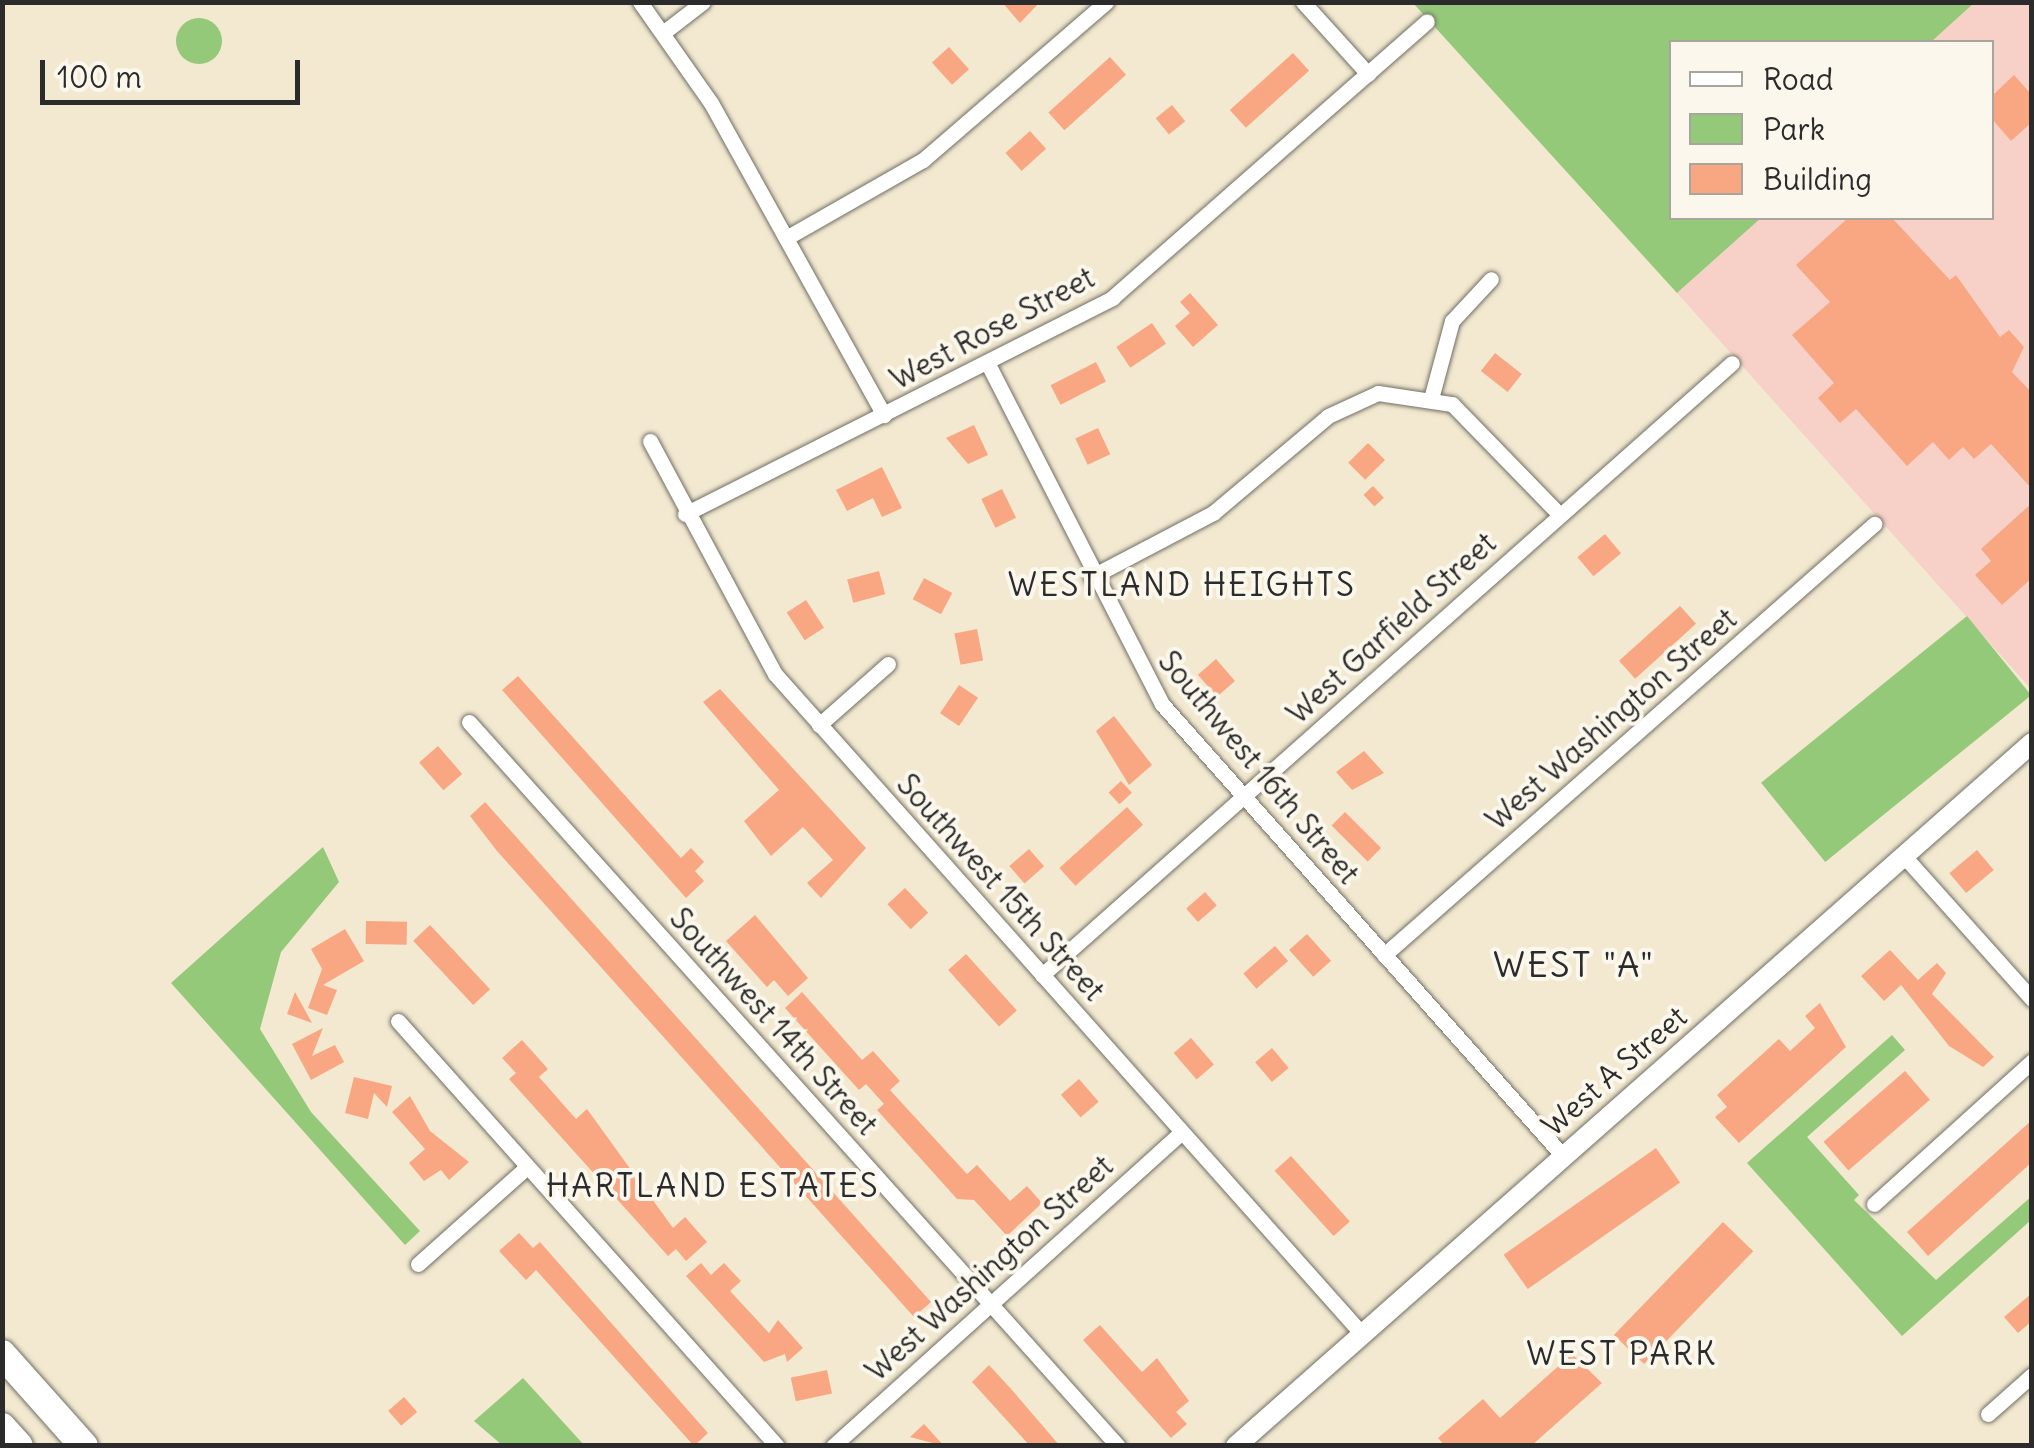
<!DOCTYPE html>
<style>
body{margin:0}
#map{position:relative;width:2034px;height:1448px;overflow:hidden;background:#f2e9d0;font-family:Delius,sans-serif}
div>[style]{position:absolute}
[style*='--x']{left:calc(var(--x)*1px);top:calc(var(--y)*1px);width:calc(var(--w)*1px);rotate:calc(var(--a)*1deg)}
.built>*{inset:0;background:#f7d1c8}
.green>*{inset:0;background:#95c97a;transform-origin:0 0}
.round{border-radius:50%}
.building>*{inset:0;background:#f9a783;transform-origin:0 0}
.roads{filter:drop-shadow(0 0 2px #716e65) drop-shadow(0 0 2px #716e65)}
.minor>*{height:15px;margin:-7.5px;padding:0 7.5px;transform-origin:7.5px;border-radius:7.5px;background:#fff}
.secondary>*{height:20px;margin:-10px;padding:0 10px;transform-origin:10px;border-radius:10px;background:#fff}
.motorway>*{height:28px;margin:-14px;padding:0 14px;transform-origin:14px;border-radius:14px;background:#fff}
span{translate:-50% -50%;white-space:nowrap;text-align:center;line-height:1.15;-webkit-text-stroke:8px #fbf7ec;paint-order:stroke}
.street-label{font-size:30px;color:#2b2b2b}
.neighbourhood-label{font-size:32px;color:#2b2b2b;letter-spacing:2.5px}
.quarter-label{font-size:35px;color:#2b2b2b;letter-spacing:2.5px}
.frame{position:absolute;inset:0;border:5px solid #2b2b2b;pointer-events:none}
.legend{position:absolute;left:1669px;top:40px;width:325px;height:180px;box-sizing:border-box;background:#fbf7ec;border:2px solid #a8a59f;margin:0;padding:12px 18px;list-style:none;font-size:30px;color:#2b2b2b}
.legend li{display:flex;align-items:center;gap:20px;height:50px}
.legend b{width:50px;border:2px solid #a8a59f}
.scale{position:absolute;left:40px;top:60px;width:260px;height:45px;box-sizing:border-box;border:5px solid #2b2b2b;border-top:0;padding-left:12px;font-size:30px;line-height:35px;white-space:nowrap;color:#2b2b2b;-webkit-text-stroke:8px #fbf7ec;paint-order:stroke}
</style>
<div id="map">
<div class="built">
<i style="clip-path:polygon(1974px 3px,2031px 3px,2031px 689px,1677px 293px,1761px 218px,1992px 218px,1992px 42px,1931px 42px)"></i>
</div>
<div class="green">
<i style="clip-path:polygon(1413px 3px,1974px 3px,1931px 42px,1672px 42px,1672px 218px,1761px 218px,1677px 293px)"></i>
<i class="round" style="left:176px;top:18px;width:46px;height:46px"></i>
<i style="left:1967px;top:616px;width:102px;height:265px;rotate:51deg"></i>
<i style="clip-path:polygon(323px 847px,339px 882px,281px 952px,260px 1029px,311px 1112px,420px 1231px,405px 1245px,171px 983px)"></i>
<i style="clip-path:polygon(1892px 1035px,1905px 1050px,1807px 1137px,1859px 1195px,1854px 1200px,1936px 1280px,2032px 1196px,2031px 1220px,1902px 1336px,1747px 1163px)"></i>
<i style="clip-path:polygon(523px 1378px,584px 1445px,502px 1445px,474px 1421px)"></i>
</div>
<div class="building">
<i style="clip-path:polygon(1002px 2px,1040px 2px,1020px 23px)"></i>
<i style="left:949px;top:47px;width:30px;height:23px;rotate:48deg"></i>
<i style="left:1293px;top:53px;width:24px;height:85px;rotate:48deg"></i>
<i style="left:1110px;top:57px;width:24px;height:83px;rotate:48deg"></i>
<i style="clip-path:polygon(2014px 75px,2032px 95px,2032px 122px,2011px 141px,1992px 119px,1992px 96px)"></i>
<i style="left:1172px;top:105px;width:21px;height:21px;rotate:51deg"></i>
<i style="left:1030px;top:131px;width:24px;height:33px;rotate:48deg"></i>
<i style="clip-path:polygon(1848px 218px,1892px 218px,1950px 280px,1956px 275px,2000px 337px,2009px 330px,2024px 347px,2012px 372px,2032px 393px,2032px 489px,1991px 444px,1974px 459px,1963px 447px,1949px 460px,1933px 442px,1907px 466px,1856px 409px,1840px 423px,1818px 398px,1834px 383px,1792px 335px,1830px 302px,1796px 265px)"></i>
<i style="clip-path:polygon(1190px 293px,1218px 325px,1193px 347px,1175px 326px,1190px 313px,1180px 302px)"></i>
<i style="left:1152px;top:323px;width:25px;height:43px;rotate:56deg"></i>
<i style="left:1495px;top:353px;width:34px;height:23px;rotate:38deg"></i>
<i style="left:1096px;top:362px;width:22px;height:51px;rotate:63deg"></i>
<i style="clip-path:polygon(974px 425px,988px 455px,968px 464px,946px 438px)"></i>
<i style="left:1098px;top:428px;width:29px;height:25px;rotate:65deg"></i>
<i style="left:1368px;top:443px;width:24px;height:28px;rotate:45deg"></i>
<i style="clip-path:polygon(882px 467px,902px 508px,882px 517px,873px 498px,847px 511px,836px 490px)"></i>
<i style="left:1373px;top:486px;width:16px;height:13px;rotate:47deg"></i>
<i style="left:1002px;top:489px;width:32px;height:23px;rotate:64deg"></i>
<i style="clip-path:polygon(2032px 503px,2032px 578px,2002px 605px,1975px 575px,1991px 561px,1981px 549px)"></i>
<i style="left:1605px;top:534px;width:25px;height:36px;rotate:50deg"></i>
<i style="left:879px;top:571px;width:24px;height:33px;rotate:75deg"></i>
<i style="left:924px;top:578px;width:32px;height:24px;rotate:28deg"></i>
<i style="left:806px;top:600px;width:33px;height:23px;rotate:57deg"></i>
<i style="left:1680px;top:606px;width:24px;height:82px;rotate:48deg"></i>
<i style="left:977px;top:629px;width:32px;height:23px;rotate:79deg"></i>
<i style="left:1216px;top:659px;width:29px;height:24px;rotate:49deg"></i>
<i style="clip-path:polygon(518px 676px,681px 858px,691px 848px,704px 862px,695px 871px,704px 881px,686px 898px,502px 690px)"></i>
<i style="left:959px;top:685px;width:23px;height:34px;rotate:34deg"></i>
<i style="clip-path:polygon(720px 689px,866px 848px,821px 898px,807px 883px,833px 860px,803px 827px,771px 856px,744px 821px,779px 790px,703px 702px)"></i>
<i style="clip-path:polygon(1114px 716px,1152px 765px,1129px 785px,1096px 731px)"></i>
<i style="left:438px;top:746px;width:37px;height:25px;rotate:49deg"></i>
<i style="clip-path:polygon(1364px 751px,1384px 773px,1352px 790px,1336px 772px)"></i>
<i style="left:1121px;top:781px;width:16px;height:17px;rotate:47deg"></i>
<i style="clip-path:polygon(485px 802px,931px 1302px,914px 1317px,497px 851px,470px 816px)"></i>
<i style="left:1127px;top:807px;width:24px;height:91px;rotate:48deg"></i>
<i style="left:1345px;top:812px;width:51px;height:19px;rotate:45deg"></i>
<i style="left:1029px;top:849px;width:23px;height:26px;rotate:49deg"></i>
<i style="left:1977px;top:850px;width:26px;height:36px;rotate:50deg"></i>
<i style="left:905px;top:888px;width:34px;height:24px;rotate:47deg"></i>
<i style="left:1205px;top:892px;width:18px;height:25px;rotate:49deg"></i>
<i style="clip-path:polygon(755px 915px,808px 978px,788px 996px,774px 980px,767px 987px,726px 941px)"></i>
<i style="left:366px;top:921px;width:41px;height:23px;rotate:1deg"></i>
<i style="left:430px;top:925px;width:88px;height:23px;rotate:47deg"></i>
<i style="clip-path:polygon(345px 929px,364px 961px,323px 985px,337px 990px,327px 1015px,308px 1008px,322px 969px,311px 949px)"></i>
<i style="left:1307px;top:934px;width:36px;height:24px;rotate:48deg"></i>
<i style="left:1275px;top:946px;width:20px;height:42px;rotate:49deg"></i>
<i style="clip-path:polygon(1890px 950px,1918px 980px,1937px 963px,1946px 973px,1932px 994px,1994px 1057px,1983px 1067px,1949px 1046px,1901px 985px,1884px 1001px,1861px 976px)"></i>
<i style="left:966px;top:954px;width:76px;height:24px;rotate:48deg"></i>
<i style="clip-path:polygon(295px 992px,312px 1023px,287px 1014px)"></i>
<i style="clip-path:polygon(802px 992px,862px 1060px,873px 1051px,900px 1081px,890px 1090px,967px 1174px,977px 1165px,1010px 1201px,1027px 1186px,1042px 1203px,1007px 1236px,974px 1200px,957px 1199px,877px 1110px,884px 1104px,866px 1084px,859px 1090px,785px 1008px)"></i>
<i style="clip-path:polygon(1820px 1003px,1846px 1047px,1739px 1143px,1715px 1117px,1727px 1107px,1717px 1095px,1779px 1039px,1790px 1051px,1815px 1028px,1805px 1016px)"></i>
<i style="clip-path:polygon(323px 1028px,312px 1056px,335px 1045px,344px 1062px,311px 1080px,292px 1044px)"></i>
<i style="left:1191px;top:1038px;width:35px;height:23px;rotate:49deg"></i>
<i style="clip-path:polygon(522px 1040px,548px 1069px,539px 1077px,576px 1119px,587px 1109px,673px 1228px,685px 1217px,707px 1242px,686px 1261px,676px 1249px,668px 1256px,509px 1079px,516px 1073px,502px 1058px)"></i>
<i style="left:1272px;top:1048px;width:26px;height:22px;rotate:50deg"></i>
<i style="left:1905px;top:1071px;width:38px;height:108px;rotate:49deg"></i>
<i style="clip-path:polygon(354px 1077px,392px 1086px,387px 1107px,374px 1093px,368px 1119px,345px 1113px)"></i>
<i style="left:1079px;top:1079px;width:30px;height:24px;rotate:49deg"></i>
<i style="clip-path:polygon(410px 1096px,430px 1131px,469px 1162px,449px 1180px,441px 1170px,424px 1181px,409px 1163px,425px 1149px,392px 1112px)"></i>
<i style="clip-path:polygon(2032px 1120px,2032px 1162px,1928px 1256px,1907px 1232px)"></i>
<i style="left:1656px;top:1148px;width:42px;height:186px;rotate:55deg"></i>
<i style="left:1291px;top:1156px;width:88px;height:22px;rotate:48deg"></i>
<i style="left:1723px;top:1222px;width:42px;height:157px;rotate:44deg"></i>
<i style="clip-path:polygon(519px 1233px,533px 1248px,540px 1242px,708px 1433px,694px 1446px,536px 1270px,526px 1280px,499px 1251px)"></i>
<i style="clip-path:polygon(701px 1263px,711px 1275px,724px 1263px,741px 1281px,730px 1291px,769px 1333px,778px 1320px,803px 1348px,787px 1362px,785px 1354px,764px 1362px,686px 1276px)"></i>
<i style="clip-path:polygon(2032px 1293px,2032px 1321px,2018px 1333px,2004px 1317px)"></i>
<i style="clip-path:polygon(1100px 1325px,1142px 1372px,1157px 1358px,1189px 1401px,1176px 1412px,1187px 1424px,1171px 1438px,1083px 1340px)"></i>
<i style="clip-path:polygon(1572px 1354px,1602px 1383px,1531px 1446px,1445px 1446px,1438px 1438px,1483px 1399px,1500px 1418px)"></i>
<i style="clip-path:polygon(989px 1365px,1012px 1390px,1060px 1446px,1030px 1446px,972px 1382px)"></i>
<i style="left:827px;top:1370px;width:24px;height:37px;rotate:78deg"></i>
<i style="left:404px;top:1397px;width:20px;height:21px;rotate:49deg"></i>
<i style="clip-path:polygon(924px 1424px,944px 1446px,910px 1437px)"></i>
</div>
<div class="roads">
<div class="minor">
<i style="--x:640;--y:2;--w:123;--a:54.9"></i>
<i style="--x:711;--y:103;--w:357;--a:61"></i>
<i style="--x:1303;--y:2;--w:97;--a:47.9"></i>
<i style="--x:664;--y:32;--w:49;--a:-37.6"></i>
<i style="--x:786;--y:238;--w:158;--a:-29.7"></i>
<i style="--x:923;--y:160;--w:242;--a:-40.8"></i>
<i style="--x:988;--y:364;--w:382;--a:62.9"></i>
<i style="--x:1162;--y:704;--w:604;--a:48.42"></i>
<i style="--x:1432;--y:395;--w:77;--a:-74.9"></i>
<i style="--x:1452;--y:321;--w:57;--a:-47.1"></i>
<i style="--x:650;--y:441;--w:264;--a:61.8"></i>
<i style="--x:775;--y:674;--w:883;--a:48.35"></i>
<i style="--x:685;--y:514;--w:479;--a:-26.8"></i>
<i style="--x:1112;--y:298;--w:419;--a:-41.3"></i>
<i style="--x:1091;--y:577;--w:138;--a:-27.7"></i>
<i style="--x:1213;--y:513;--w:150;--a:-40.1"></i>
<i style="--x:1328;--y:416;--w:55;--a:-24.7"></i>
<i style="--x:1378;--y:393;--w:75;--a:8.5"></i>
<i style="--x:1452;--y:404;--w:155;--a:45.8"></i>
<i style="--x:469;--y:722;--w:972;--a:48.13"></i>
<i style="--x:819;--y:725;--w:92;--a:-41.5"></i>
<i style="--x:1904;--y:856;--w:192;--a:48.2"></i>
<i style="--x:1384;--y:955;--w:653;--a:-41.33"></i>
<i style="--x:1042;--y:975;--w:922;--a:-41.57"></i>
<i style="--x:398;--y:1021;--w:569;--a:48.27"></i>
<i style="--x:1874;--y:1204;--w:213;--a:-42.1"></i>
<i style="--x:418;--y:1264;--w:146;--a:-41.7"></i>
<i style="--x:1988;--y:1414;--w:59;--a:-41.6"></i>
<i style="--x:833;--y:1446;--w:469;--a:-42"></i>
</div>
<div class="secondary">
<i style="--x:1236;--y:1446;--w:1062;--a:-41.45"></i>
</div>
<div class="motorway">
<i style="--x:2;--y:1354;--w:123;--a:48.3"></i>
<i style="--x:2;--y:1427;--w:25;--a:48"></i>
</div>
</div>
<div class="street-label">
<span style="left:992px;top:328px;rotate:-28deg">West Rose Street</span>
<span style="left:1391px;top:628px;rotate:-42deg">West Garfield Street</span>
<span style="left:1611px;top:719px;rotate:-41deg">West Washington Street</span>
<span style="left:1259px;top:767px;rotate:50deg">Southwest 16th Street</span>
<span style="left:1001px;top:887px;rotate:48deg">Southwest 15th Street</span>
<span style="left:774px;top:1021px;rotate:48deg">Southwest 14th Street</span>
<span style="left:1614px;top:1071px;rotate:-41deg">West A Street</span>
<span style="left:989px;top:1268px;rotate:-42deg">West Washington Street</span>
</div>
<div class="neighbourhood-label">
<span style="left:1182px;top:585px">WESTLAND HEIGHTS</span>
<span style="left:713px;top:1186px">HARTLAND ESTATES</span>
<span style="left:1622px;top:1354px">WEST PARK</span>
</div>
<div class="quarter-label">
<span style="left:1574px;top:964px">WEST "A"</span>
</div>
<div class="frame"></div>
<ul class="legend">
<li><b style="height:12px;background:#fff"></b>Road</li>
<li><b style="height:28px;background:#95c97a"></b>Park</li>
<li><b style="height:28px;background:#f9a783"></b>Building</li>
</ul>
<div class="scale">100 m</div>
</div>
